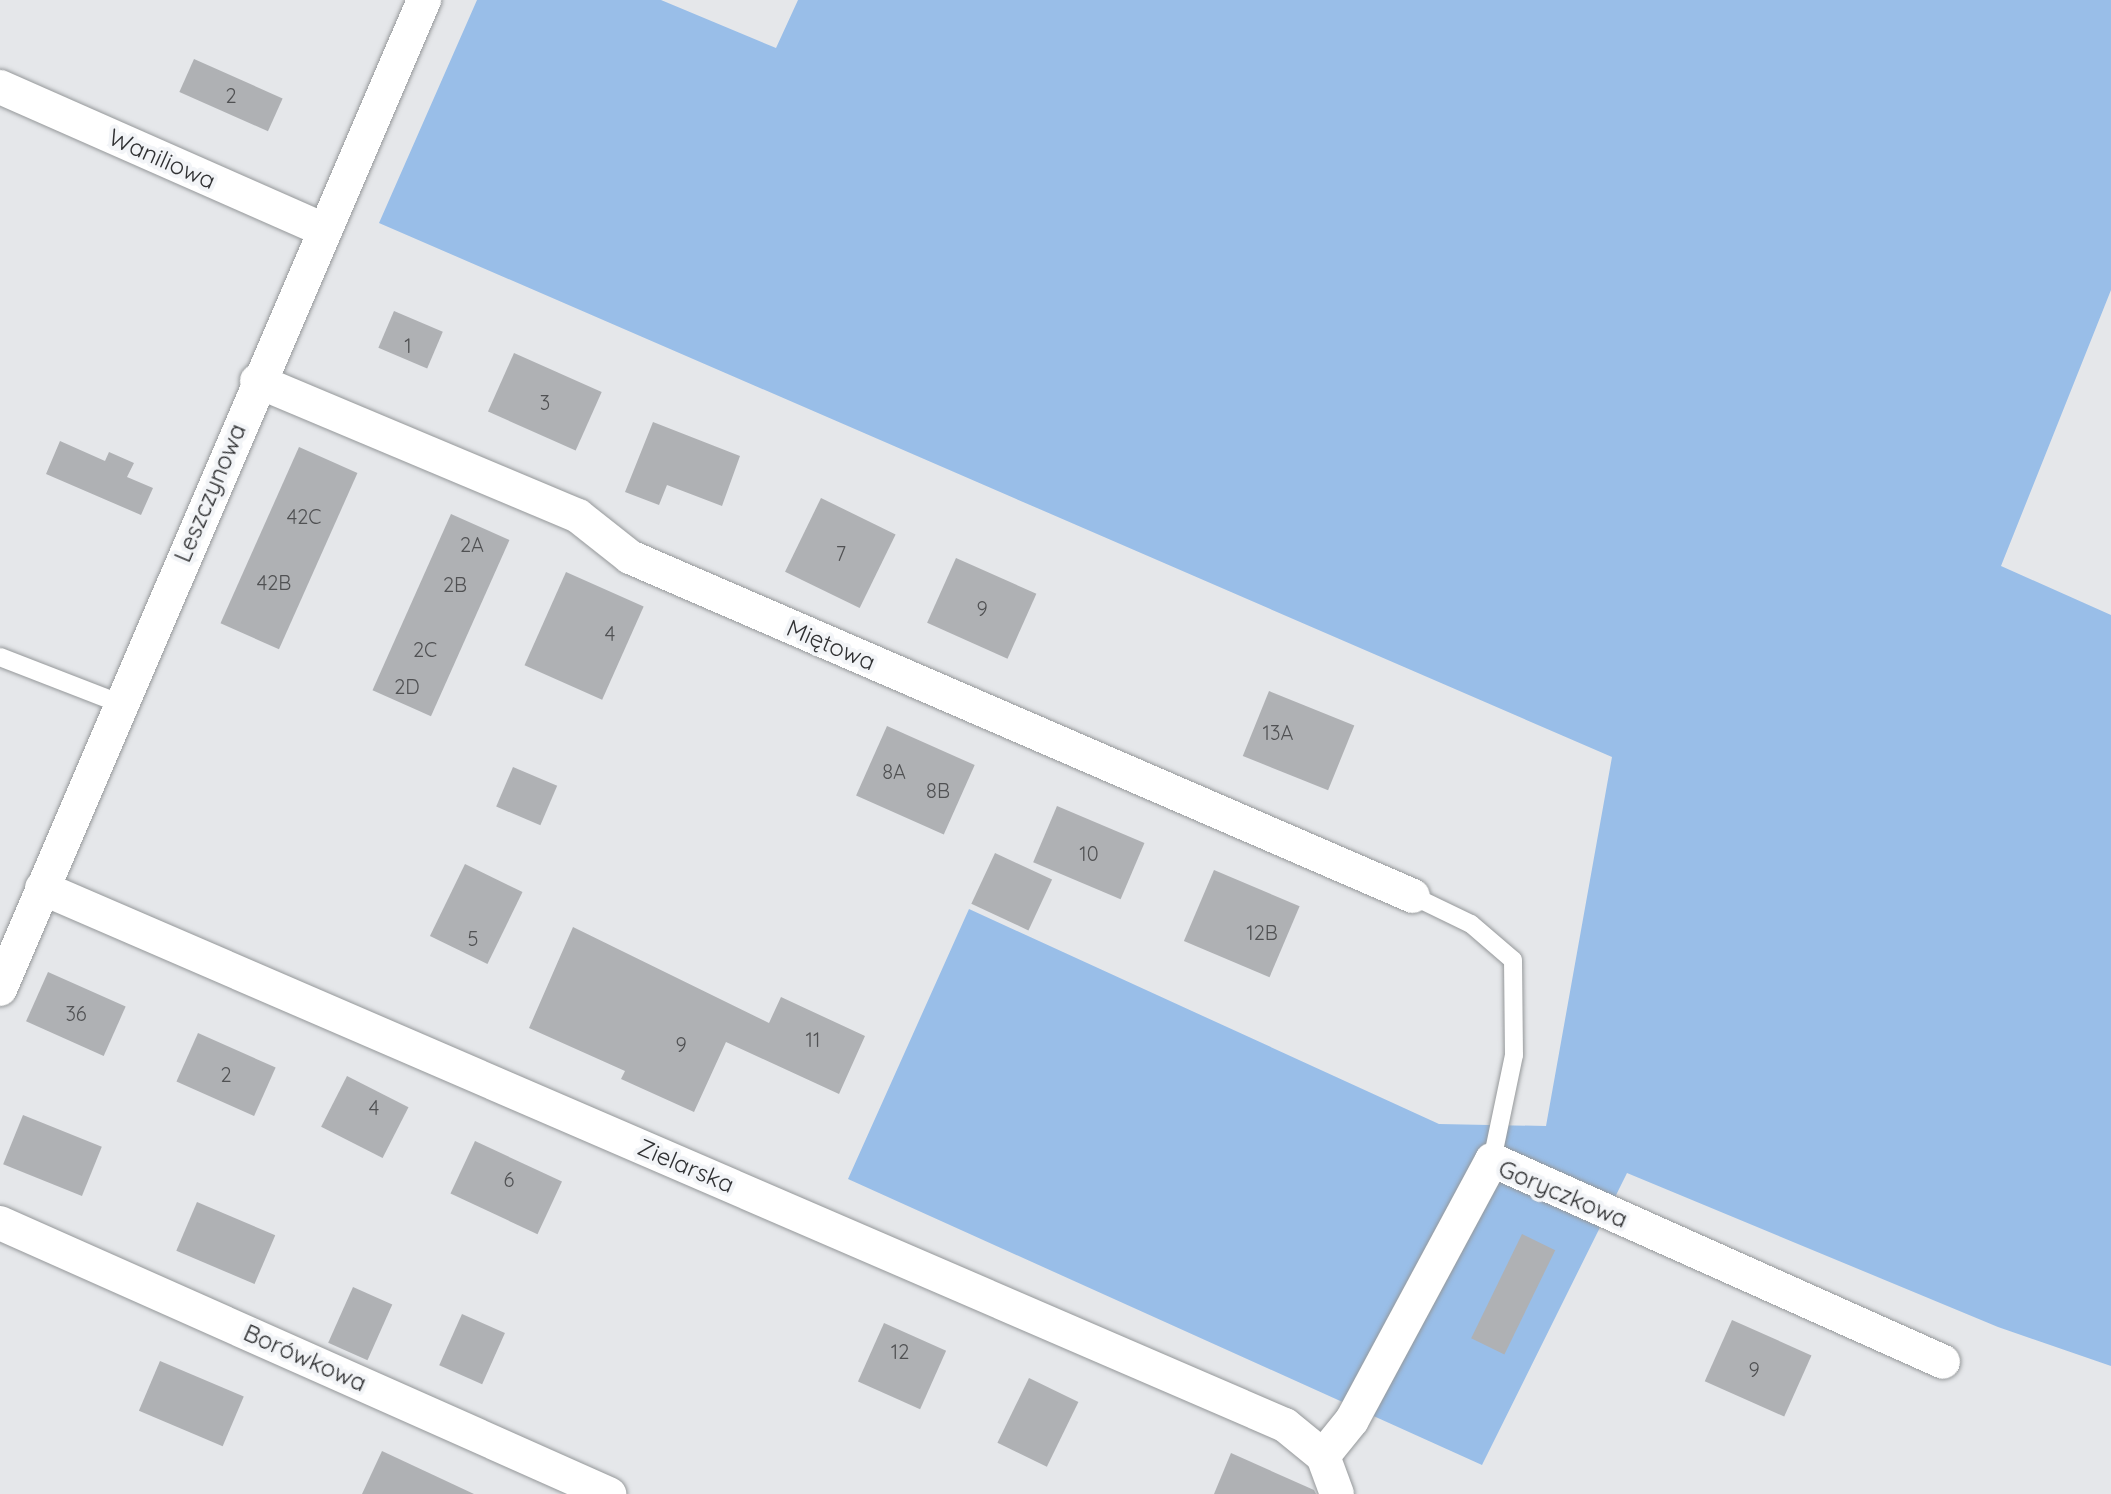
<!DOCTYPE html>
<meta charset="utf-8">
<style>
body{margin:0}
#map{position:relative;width:2111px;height:1494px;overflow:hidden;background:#e5e7ea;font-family:Quicksand,sans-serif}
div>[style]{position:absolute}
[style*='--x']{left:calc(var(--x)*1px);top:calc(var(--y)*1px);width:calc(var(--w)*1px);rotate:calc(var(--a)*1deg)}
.green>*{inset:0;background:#99bee8}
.building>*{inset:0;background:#afb1b4;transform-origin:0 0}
.roads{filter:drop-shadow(0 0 2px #95989a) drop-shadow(0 0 2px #95989a)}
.service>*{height:18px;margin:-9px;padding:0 9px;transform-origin:9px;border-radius:9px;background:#fff}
.minor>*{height:34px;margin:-17px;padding:0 17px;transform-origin:17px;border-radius:17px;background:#fff}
span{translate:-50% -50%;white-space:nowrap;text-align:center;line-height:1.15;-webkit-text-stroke:8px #f2f4f7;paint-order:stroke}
.number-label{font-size:20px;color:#505153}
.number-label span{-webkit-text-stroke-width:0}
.street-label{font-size:24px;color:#303133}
</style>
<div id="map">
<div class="green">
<i style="clip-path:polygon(477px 0,661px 0,776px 48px,798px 0,2111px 0,2111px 290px,2001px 566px,2111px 615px,2111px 1366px,1998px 1327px,1627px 1173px,1482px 1465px,848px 1179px,969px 909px,1439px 1124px,1546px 1126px,1612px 757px,379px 223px)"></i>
</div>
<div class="building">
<i style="left:194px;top:59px;width:97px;height:36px;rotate:24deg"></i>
<i style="left:394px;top:311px;width:53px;height:40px;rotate:23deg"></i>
<i style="left:514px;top:353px;width:96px;height:64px;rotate:24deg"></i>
<i style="clip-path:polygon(653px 422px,740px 456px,722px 506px,667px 485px,659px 505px,625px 492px)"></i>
<i style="clip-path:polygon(60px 441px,105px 461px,109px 452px,134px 463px,127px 477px,153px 488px,141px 515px,46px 474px)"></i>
<i style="left:299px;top:447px;width:64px;height:193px;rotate:24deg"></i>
<i style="left:821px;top:498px;width:83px;height:82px;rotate:26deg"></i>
<i style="left:451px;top:514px;width:64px;height:193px;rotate:24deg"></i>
<i style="left:956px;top:558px;width:88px;height:71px;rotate:24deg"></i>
<i style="left:566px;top:572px;width:85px;height:102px;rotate:24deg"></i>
<i style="left:1269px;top:691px;width:92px;height:70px;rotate:22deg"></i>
<i style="left:887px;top:726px;width:96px;height:76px;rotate:24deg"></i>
<i style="left:513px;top:767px;width:48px;height:43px;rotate:23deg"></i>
<i style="left:1057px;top:806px;width:95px;height:61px;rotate:23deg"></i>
<i style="left:995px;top:853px;width:63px;height:56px;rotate:25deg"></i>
<i style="left:465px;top:864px;width:64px;height:80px;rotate:26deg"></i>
<i style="left:1214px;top:870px;width:93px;height:77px;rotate:23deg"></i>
<i style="clip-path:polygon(573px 927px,769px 1023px,781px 997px,865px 1036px,839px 1094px,726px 1042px,694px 1112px,621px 1079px,625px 1071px,529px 1028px)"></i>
<i style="left:48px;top:972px;width:85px;height:54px;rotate:24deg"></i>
<i style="left:198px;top:1033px;width:85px;height:53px;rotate:24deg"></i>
<i style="left:347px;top:1076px;width:69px;height:57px;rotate:27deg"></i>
<i style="left:23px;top:1115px;width:85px;height:53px;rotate:22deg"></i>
<i style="left:475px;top:1141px;width:96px;height:58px;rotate:25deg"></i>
<i style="left:197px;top:1202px;width:85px;height:53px;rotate:23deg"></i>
<i style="left:1522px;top:1234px;width:37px;height:116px;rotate:26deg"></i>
<i style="left:353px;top:1287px;width:43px;height:61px;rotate:24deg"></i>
<i style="left:462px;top:1314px;width:47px;height:56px;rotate:24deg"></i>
<i style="left:1732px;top:1320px;width:87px;height:67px;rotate:24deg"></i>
<i style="left:884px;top:1323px;width:68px;height:64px;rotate:24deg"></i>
<i style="left:160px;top:1361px;width:91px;height:54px;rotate:23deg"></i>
<i style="left:1029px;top:1378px;width:55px;height:72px;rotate:26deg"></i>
<i style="clip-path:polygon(382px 1451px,474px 1494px,362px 1494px)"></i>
<i style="clip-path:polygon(1231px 1453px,1314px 1490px,1316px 1494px,1214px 1494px)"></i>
</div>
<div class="roads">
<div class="service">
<i style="--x:0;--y:657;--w:130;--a:21.2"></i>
<i style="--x:1413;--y:896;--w:64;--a:25.8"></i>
<i style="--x:1471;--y:924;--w:55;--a:40.6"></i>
<i style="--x:1513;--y:960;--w:95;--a:89.4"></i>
<i style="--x:1514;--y:1055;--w:107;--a:101.8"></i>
</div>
<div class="minor">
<i style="--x:0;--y:87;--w:354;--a:23.8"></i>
<i style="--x:257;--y:381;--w:348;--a:22.8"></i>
<i style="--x:578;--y:516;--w:66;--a:38.3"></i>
<i style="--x:630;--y:557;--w:853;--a:23.41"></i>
<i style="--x:42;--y:888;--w:1354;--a:23.37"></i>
<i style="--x:1285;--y:1425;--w:49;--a:39.2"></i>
<i style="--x:0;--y:989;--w:1076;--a:-66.79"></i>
<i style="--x:0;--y:1223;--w:667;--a:23.99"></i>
<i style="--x:1323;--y:1456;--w:46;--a:-51.1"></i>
<i style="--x:1352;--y:1420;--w:295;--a:-61.7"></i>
<i style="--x:1492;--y:1160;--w:494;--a:24.1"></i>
<i style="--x:1323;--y:1456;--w:40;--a:69.8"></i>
</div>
</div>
<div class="number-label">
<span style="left:231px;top:95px">2</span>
<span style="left:408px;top:345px">1</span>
<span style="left:545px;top:402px">3</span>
<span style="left:304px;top:516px">42C</span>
<span style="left:472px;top:544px">2A</span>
<span style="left:841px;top:553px">7</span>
<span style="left:274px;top:582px">42B</span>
<span style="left:455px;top:584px">2B</span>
<span style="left:982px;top:608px">9</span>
<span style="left:610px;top:633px">4</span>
<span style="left:425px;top:649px">2C</span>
<span style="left:407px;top:686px">2D</span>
<span style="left:1278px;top:732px">13A</span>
<span style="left:894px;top:771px">8A</span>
<span style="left:938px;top:790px">8B</span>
<span style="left:1089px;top:853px">10</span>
<span style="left:1262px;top:932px">12B</span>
<span style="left:473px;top:938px">5</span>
<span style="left:76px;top:1013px">36</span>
<span style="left:813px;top:1039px">11</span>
<span style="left:681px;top:1044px">9</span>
<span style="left:226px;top:1074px">2</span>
<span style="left:374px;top:1107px">4</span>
<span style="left:509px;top:1179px">6</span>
<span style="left:900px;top:1351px">12</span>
<span style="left:1754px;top:1369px">9</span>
</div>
<div class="street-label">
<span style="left:162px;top:159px;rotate:24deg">Waniliowa</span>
<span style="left:210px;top:493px;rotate:-67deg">Leszczynowa</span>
<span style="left:831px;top:645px;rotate:23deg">Miętowa</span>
<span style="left:686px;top:1166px;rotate:23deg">Zielarska</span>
<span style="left:1563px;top:1194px;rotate:23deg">Goryczkowa</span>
<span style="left:305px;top:1358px;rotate:24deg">Borówkowa</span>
</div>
</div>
